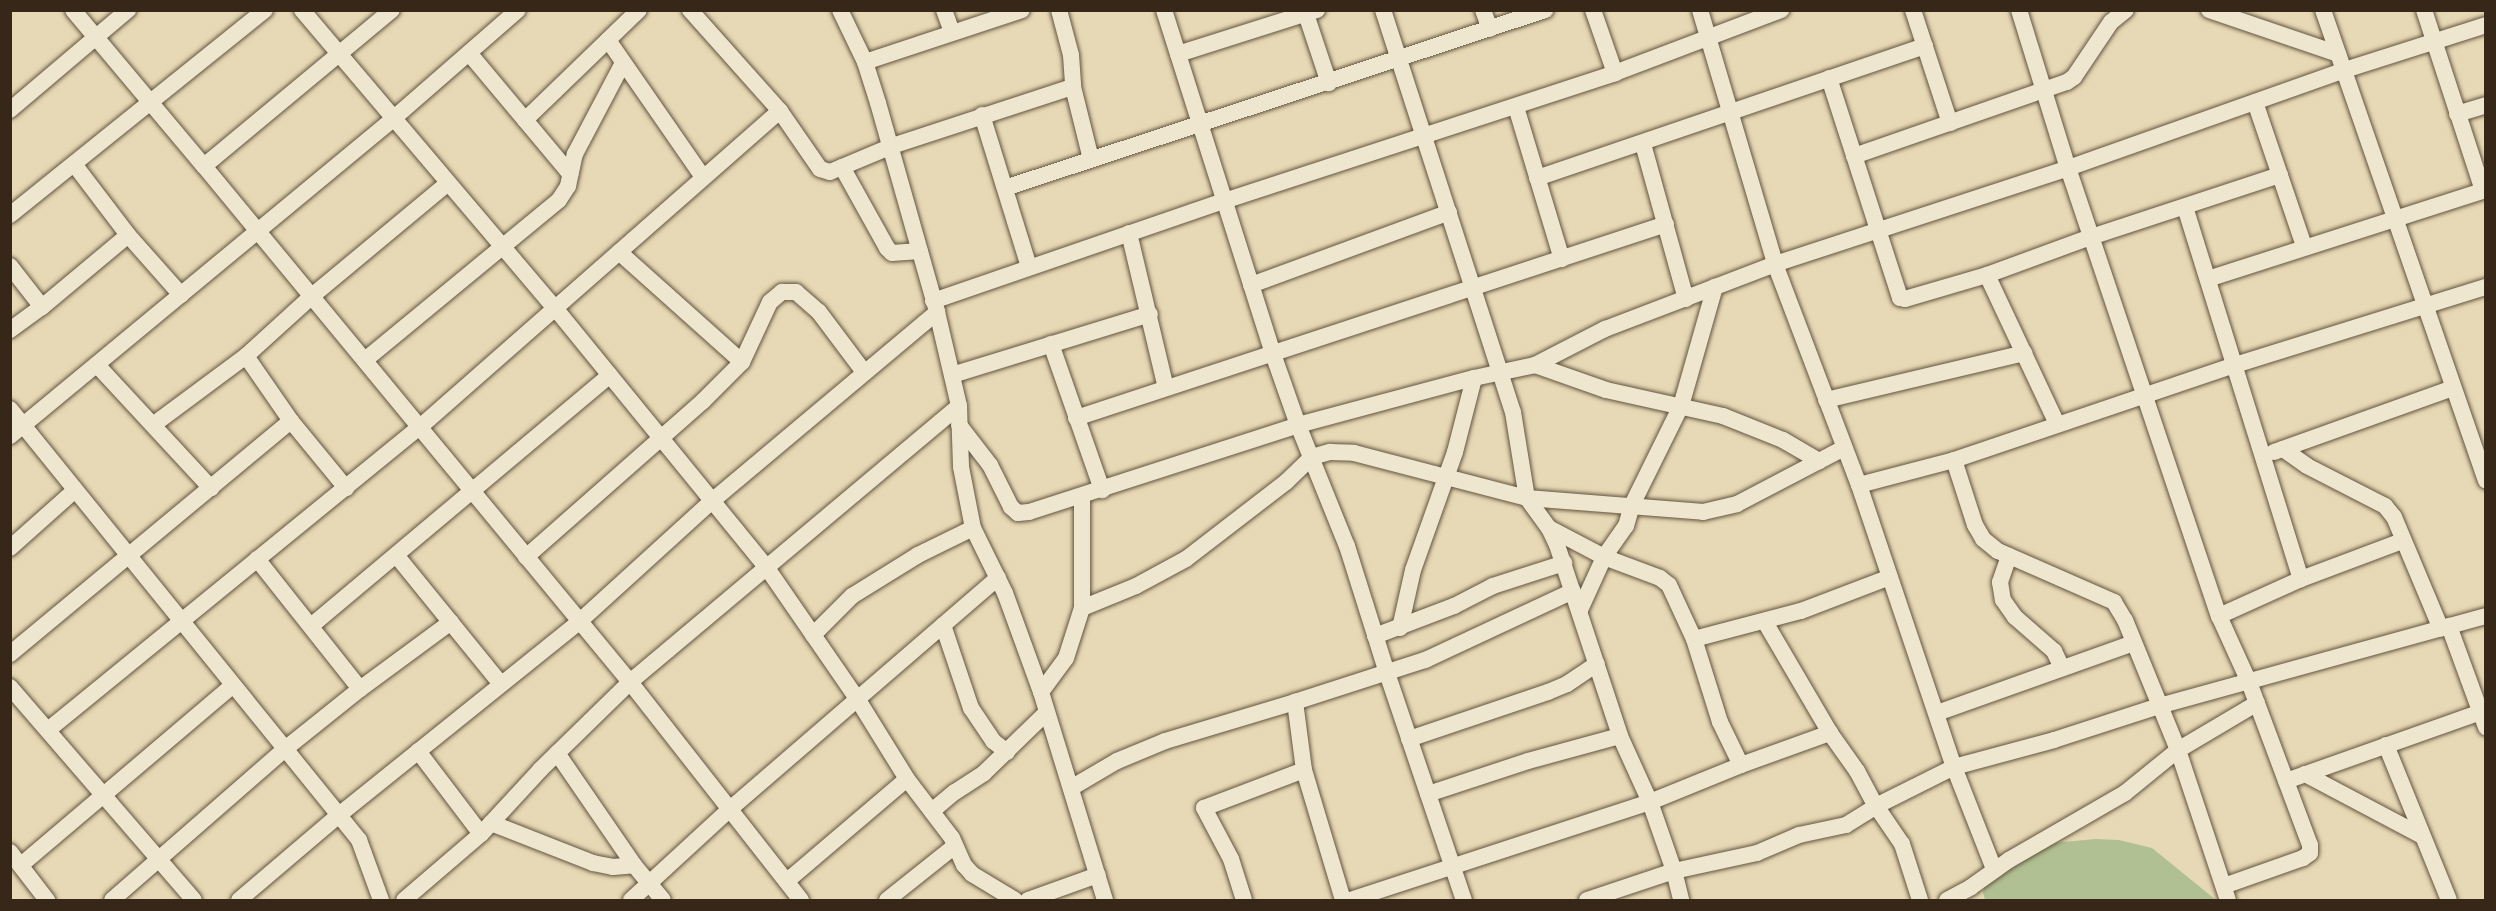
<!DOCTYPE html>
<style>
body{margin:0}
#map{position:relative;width:2496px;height:911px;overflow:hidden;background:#e7d9b5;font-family:"Gentium Book Plus",serif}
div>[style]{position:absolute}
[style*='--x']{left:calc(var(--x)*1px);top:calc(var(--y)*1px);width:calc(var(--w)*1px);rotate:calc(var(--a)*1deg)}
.green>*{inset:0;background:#b0c092}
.roads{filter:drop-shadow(0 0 2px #62543f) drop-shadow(0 0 2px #62543f)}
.minor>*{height:16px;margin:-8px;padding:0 8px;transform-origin:8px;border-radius:8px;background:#efe6cf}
span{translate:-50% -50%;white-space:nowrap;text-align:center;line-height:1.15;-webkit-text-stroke:5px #efe6cf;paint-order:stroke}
.frame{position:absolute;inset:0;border:12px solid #362718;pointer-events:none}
</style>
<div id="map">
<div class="green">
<i style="clip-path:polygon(2096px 839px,2119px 840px,2152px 848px,2216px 900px,1985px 900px,1983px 892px,1988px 877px,2052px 843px)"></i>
</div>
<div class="roads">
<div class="minor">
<i style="--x:73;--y:10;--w:204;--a:50"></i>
<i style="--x:204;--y:166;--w:669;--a:50.46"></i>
<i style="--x:630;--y:682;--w:277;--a:51.9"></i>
<i style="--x:302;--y:10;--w:391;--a:49.7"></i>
<i style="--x:555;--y:308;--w:335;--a:50.8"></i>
<i style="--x:767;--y:568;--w:160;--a:55.4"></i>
<i style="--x:858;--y:700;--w:93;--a:58.2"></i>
<i style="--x:907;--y:779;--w:74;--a:52.7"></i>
<i style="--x:952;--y:838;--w:30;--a:66"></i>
<i style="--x:964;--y:865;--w:12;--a:48"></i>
<i style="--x:972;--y:874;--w:50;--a:31.2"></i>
<i style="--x:690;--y:10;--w:135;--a:48.3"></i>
<i style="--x:780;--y:111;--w:70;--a:55.4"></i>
<i style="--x:820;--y:169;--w:10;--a:17"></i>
<i style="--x:830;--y:172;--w:67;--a:-22.8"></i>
<i style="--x:892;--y:146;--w:190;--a:-18.1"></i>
<i style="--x:840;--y:10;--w:58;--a:64.3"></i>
<i style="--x:865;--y:62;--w:43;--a:72.4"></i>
<i style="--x:878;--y:103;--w:217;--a:74.2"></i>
<i style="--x:937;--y:312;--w:97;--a:76.8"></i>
<i style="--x:959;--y:406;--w:61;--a:88.1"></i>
<i style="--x:961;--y:467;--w:62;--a:78.9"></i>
<i style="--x:973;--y:528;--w:72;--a:63.8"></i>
<i style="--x:1005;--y:593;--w:105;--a:70"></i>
<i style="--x:1041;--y:692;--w:218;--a:72.9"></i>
<i style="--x:944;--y:10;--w:23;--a:70"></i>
<i style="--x:1059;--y:10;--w:47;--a:75.1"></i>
<i style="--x:1071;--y:55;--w:32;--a:86"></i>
<i style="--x:1073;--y:87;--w:74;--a:76"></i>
<i style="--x:1164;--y:10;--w:361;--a:72.4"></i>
<i style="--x:1273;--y:354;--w:75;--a:70.6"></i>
<i style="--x:1298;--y:425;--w:131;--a:68"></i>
<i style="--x:1347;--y:546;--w:133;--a:72.5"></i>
<i style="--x:1387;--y:673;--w:240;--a:71.3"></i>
<i style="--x:1383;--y:10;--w:422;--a:72.1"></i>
<i style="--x:1513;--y:412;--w:87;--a:80.8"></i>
<i style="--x:1527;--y:498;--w:37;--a:54"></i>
<i style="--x:1549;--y:528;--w:19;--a:65"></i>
<i style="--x:1557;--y:545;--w:201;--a:71.7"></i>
<i style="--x:1483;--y:10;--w:20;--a:70"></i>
<i style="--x:1593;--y:10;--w:67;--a:70.8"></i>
<i style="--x:1700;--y:10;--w:265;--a:73.5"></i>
<i style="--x:1775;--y:264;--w:236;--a:69.2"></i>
<i style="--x:1859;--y:485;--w:298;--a:71.4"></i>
<i style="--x:1954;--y:767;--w:110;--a:68.6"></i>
<i style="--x:1913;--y:10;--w:119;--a:71.9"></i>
<i style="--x:2019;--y:10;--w:165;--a:72.8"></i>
<i style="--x:2068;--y:168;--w:473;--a:71.4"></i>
<i style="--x:2219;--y:616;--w:72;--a:65.6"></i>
<i style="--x:2249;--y:682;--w:174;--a:69.5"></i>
<i style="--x:2310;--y:845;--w:8;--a:90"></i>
<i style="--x:2310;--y:853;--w:9;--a:144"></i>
<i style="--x:2303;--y:858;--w:84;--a:160.5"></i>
<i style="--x:2209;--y:10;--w:136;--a:18.8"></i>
<i style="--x:2323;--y:10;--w:498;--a:70.9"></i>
<i style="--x:2424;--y:10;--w:189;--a:71.9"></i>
<i style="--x:1306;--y:14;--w:73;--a:71.6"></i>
<i style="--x:608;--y:40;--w:167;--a:55.3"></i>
<i style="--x:469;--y:53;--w:158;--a:50.1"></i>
<i style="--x:1178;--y:54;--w:146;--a:-17.6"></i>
<i style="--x:865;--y:62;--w:165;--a:-18.3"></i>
<i style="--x:1829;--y:78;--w:231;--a:72.1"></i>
<i style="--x:1900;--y:298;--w:5;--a:11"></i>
<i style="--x:1905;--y:299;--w:85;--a:-16.3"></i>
<i style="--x:1987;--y:275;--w:111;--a:-20.1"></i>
<i style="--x:2091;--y:237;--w:199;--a:-18.2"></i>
<i style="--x:2255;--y:102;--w:152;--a:71.2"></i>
<i style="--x:1516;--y:107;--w:159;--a:73.2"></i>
<i style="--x:10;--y:110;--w:155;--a:-40.3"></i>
<i style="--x:2457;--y:114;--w:30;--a:-17"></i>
<i style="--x:982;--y:115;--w:159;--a:72.8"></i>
<i style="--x:525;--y:120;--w:158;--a:-44"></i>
<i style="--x:1643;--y:144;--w:161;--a:74.5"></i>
<i style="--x:1854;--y:156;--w:225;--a:-19.2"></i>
<i style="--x:2067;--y:82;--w:9;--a:-36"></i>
<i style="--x:2074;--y:77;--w:66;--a:-56.1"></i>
<i style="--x:2111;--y:22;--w:19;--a:-39"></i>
<i style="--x:74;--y:164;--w:89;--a:52.7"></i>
<i style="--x:128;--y:235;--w:80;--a:48.5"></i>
<i style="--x:204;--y:166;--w:244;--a:-39.7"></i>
<i style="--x:842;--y:167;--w:93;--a:60.9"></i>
<i style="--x:887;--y:248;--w:7;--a:45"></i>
<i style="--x:892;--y:253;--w:28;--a:-4"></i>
<i style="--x:1537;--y:178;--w:410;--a:-18.8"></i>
<i style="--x:1005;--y:188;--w:569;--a:-18.24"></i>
<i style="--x:2185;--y:207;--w:390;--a:72.7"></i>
<i style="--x:10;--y:215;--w:327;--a:-38.8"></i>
<i style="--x:1129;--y:233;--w:159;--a:76.6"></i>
<i style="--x:619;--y:252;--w:165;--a:41.8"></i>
<i style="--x:10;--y:266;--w:52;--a:52"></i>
<i style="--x:1987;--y:275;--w:165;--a:64.8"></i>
<i style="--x:2208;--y:279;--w:292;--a:-17.8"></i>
<i style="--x:1251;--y:285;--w:211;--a:-20.2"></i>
<i style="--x:933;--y:301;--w:308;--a:-19"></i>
<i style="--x:1224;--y:201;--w:411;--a:-18.1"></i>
<i style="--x:1615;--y:73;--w:178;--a:-20.8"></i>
<i style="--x:10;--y:330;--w:39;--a:-36"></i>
<i style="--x:42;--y:307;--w:112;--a:-39.9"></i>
<i style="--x:1051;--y:344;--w:155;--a:70.7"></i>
<i style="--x:246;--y:356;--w:79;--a:55.3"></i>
<i style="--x:291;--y:421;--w:87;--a:50.6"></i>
<i style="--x:365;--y:360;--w:251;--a:-39.5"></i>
<i style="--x:559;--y:200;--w:17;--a:-57"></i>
<i style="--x:568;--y:186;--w:33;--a:-78"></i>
<i style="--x:575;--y:154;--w:103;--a:-62.2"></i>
<i style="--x:97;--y:365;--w:168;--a:47.2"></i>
<i style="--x:1535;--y:365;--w:75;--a:19.4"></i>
<i style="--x:1606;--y:390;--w:120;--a:12.5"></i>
<i style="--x:1723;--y:416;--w:65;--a:21.8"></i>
<i style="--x:1783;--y:440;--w:42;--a:30.3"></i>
<i style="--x:952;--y:375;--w:207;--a:-17.1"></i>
<i style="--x:1826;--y:400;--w:204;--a:-13.3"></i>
<i style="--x:10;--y:409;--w:555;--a:51"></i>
<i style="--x:359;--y:840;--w:64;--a:69.9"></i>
<i style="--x:1076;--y:418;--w:621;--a:-18.2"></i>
<i style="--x:153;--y:425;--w:116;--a:-36.6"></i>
<i style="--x:246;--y:356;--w:89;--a:-42.3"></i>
<i style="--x:312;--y:296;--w:177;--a:-39.7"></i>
<i style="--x:959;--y:425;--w:51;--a:52.2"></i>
<i style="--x:990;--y:465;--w:47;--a:63.4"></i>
<i style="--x:1011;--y:507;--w:9;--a:41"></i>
<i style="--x:1018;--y:513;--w:11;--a:-5"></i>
<i style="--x:1029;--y:512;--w:283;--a:-17.9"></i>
<i style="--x:1298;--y:425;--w:182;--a:-15"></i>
<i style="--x:1474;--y:378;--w:62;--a:-12"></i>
<i style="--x:1535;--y:365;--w:79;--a:-27.2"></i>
<i style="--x:1605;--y:329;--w:182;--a:-20.9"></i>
<i style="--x:1775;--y:264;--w:308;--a:-18.1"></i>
<i style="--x:2068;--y:168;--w:294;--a:-19.5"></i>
<i style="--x:2345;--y:70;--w:148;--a:-17.7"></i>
<i style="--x:10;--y:436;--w:499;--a:-39.6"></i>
<i style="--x:394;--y:118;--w:164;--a:-41.1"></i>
<i style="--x:2283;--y:449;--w:29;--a:35"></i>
<i style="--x:2307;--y:466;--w:88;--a:27.1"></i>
<i style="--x:2385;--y:506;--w:14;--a:51"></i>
<i style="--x:2394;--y:517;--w:121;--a:67.2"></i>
<i style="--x:2274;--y:452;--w:190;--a:-19.7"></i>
<i style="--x:1954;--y:460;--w:68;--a:72.1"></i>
<i style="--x:1975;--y:525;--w:16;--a:60"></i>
<i style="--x:1983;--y:539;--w:19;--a:39"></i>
<i style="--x:1998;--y:551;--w:127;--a:23.7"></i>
<i style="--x:2114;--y:602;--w:21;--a:59"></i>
<i style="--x:2125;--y:620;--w:140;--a:67.8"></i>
<i style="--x:2178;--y:750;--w:158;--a:71.6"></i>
<i style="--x:1859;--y:485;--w:98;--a:-14.7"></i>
<i style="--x:1954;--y:460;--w:297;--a:-18.7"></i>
<i style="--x:2235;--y:365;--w:263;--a:-17.3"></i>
<i style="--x:1549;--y:528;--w:62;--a:27.8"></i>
<i style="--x:1604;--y:557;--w:60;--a:20.6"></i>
<i style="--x:1660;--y:578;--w:11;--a:38"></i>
<i style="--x:1669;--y:585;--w:60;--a:65.2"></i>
<i style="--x:1694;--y:639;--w:87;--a:72.6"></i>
<i style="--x:1720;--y:722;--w:48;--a:64"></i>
<i style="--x:10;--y:548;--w:87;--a:-41.7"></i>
<i style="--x:396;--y:555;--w:166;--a:50.9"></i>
<i style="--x:2009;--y:556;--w:28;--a:109"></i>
<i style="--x:2000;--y:582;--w:18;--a:81"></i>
<i style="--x:2003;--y:600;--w:21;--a:55"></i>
<i style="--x:2015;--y:617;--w:52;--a:41.1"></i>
<i style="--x:2054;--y:651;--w:19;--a:65"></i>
<i style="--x:526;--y:557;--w:236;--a:-41.4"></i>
<i style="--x:703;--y:401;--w:55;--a:-45"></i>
<i style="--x:742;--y:362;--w:66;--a:-65"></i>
<i style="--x:770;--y:302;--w:16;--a:-40"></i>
<i style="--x:782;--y:292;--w:14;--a:0"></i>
<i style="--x:796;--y:292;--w:30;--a:41"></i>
<i style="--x:819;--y:312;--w:75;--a:53.1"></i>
<i style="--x:257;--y:559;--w:166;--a:51.6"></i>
<i style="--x:1082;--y:608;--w:58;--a:-22.2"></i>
<i style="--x:1136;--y:586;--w:57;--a:-28.4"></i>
<i style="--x:1186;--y:559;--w:126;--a:-37.6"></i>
<i style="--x:1286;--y:482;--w:36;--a:-44"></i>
<i style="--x:1312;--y:457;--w:19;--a:-16"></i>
<i style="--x:1330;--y:452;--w:24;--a:2"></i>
<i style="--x:1354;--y:453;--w:179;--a:14.6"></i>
<i style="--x:1527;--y:498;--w:177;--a:4.5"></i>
<i style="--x:1703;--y:512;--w:35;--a:-13"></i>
<i style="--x:1737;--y:504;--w:121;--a:-27.6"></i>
<i style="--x:1580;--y:610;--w:58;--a:-65.6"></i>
<i style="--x:1604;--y:557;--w:38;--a:-55"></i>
<i style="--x:1626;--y:526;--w:22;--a:-74"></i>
<i style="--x:1632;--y:505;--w:110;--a:-63.7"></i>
<i style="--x:1681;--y:406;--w:124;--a:-74.1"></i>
<i style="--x:2219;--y:616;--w:90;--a:-24.3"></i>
<i style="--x:2301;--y:579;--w:108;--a:-20.6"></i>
<i style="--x:1765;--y:622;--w:129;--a:59.6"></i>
<i style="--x:1830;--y:733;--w:47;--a:54.6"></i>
<i style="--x:1857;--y:771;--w:40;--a:62"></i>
<i style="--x:1876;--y:806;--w:46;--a:55.6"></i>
<i style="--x:1902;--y:844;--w:59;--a:72.2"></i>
<i style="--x:943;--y:625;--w:88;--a:71.4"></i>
<i style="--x:971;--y:708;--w:40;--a:56"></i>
<i style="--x:993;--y:741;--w:18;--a:38"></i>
<i style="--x:311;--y:626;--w:390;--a:-40"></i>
<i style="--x:2449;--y:626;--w:108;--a:69.9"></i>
<i style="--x:1400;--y:628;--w:59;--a:-77.4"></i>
<i style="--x:1413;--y:570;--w:125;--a:-70.4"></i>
<i style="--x:1455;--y:452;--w:76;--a:-75.6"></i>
<i style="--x:813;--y:635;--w:55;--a:-45"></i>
<i style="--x:852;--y:596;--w:78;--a:-31.8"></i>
<i style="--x:918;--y:555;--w:61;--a:-26.1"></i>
<i style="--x:1375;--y:636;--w:85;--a:-20.8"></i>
<i style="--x:1454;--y:606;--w:44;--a:-27.1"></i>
<i style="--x:1493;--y:586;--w:75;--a:-17.9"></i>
<i style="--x:1694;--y:639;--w:111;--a:-14.7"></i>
<i style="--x:1801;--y:611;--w:95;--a:-20.9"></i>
<i style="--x:10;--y:654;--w:365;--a:-39.7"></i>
<i style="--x:10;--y:687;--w:281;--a:49.2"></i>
<i style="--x:1041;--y:692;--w:42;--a:-53.7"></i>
<i style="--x:1066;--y:658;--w:52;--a:-72.3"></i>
<i style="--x:1082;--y:608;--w:111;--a:-90"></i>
<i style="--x:1937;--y:713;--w:209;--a:-19.6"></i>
<i style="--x:48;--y:730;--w:480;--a:-39.2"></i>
<i style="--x:420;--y:427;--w:479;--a:-41.3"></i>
<i style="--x:1409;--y:739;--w:147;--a:-18.7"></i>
<i style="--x:1548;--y:692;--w:21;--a:-23"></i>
<i style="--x:1567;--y:684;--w:36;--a:-34"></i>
<i style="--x:2386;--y:745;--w:167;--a:67.9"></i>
<i style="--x:418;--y:751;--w:104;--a:52.8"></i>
<i style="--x:557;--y:753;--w:136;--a:55.5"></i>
<i style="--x:634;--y:865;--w:45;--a:50.4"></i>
<i style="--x:2305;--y:774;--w:132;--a:27.9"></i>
<i style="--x:2286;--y:781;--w:212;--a:-19.5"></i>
<i style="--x:1071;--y:788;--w:53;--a:-30.4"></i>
<i style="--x:1117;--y:761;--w:52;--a:-22.6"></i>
<i style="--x:1165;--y:741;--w:136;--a:-16.7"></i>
<i style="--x:1428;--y:794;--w:105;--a:-18.3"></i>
<i style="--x:1528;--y:761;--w:95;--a:-15.2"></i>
<i style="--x:1620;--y:736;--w:72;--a:65.6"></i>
<i style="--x:1650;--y:802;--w:73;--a:70.8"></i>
<i style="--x:1674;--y:871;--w:30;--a:76"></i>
<i style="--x:932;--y:811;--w:30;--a:-40"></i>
<i style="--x:955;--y:792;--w:35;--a:-33"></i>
<i style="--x:984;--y:773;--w:86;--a:-44.1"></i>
<i style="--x:491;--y:823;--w:110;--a:21.4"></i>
<i style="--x:593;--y:863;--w:20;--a:11"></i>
<i style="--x:613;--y:867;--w:21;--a:-5"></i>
<i style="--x:10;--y:852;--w:61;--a:52.4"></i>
<i style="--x:21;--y:865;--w:278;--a:-40.3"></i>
<i style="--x:787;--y:881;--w:157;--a:-40.4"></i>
<i style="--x:112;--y:900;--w:230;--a:-41.1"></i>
<i style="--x:285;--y:749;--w:96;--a:-38.7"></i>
<i style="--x:360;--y:689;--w:113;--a:-36.4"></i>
<i style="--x:239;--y:900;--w:131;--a:-40.4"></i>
<i style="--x:339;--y:815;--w:309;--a:-38.8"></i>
<i style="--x:580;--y:621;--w:178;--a:-42.3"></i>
<i style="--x:712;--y:501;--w:294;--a:-40"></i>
<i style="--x:404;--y:900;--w:101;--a:-40.6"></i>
<i style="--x:481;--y:834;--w:88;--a:-47.3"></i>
<i style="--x:541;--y:769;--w:124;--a:-44.3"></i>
<i style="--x:630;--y:682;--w:429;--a:-40"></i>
<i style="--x:631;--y:900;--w:134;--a:-42.6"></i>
<i style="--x:730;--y:809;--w:354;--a:-40.8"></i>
<i style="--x:887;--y:900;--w:87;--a:-38.5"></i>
<i style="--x:1028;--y:900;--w:74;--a:-19.7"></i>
<i style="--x:1244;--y:900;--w:43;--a:-107.6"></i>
<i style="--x:1231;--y:859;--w:58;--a:-117.9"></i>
<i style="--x:1204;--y:808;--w:107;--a:-20.8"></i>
<i style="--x:1343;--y:900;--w:136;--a:-106.7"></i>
<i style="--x:1304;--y:770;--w:69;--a:-97.5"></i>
<i style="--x:1295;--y:702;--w:137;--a:-17.9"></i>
<i style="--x:1425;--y:660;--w:163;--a:-25"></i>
<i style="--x:1350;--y:900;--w:316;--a:-18.1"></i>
<i style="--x:1650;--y:802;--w:98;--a:-22.1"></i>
<i style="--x:1741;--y:765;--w:95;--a:-19.8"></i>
<i style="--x:1587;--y:900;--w:92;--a:-18.4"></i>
<i style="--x:1674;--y:871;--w:85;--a:-12.2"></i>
<i style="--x:1757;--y:853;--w:46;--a:-23.2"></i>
<i style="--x:1799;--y:835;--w:48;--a:-12"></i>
<i style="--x:1846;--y:825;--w:36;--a:-32"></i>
<i style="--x:1876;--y:806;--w:87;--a:-26.6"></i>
<i style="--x:1954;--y:767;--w:104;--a:-15.1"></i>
<i style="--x:2054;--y:740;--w:110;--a:-17.9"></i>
<i style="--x:2159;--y:706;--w:339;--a:-15.4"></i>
<i style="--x:1947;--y:900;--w:27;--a:-28"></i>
<i style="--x:1971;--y:887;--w:47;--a:-35.4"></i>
<i style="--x:2009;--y:860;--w:134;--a:-30"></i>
<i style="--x:2125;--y:793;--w:68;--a:-39.1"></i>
<i style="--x:2178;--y:750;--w:92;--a:-30.7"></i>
</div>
</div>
<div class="frame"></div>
</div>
